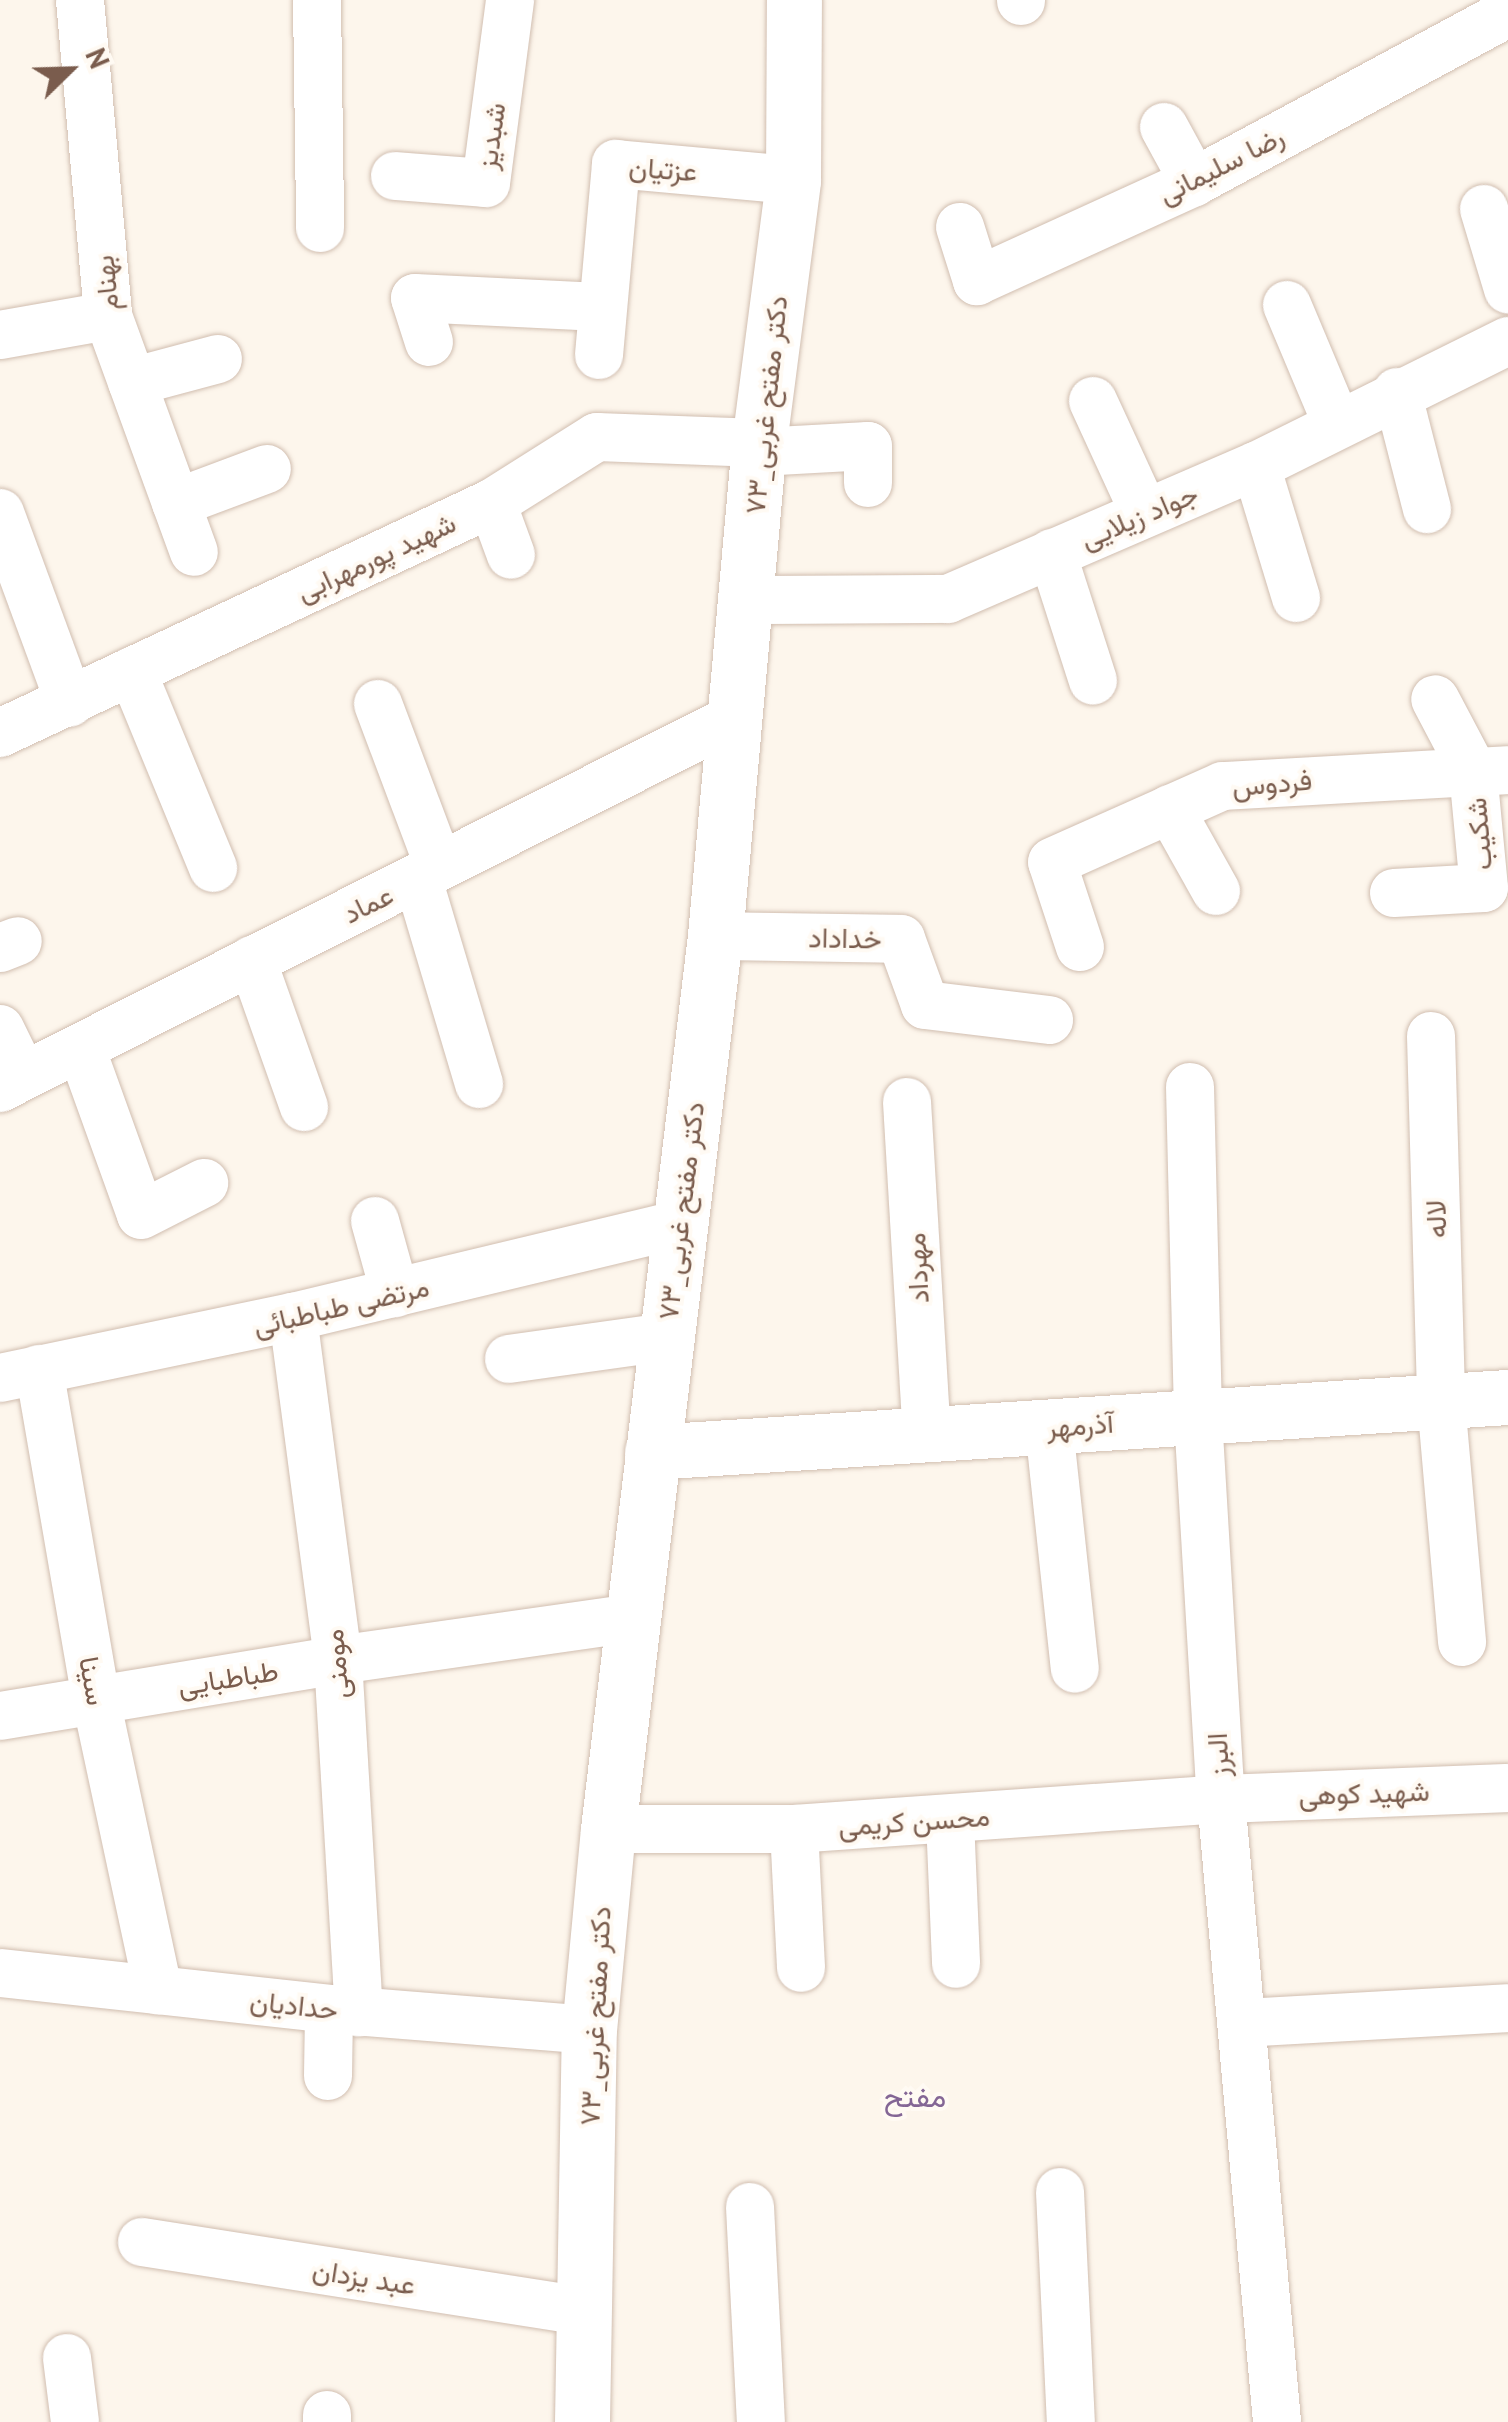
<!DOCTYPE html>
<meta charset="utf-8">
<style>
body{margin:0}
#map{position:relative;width:1508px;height:2422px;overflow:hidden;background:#fdf6ec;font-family:"PT Sans",Vazirmatn,sans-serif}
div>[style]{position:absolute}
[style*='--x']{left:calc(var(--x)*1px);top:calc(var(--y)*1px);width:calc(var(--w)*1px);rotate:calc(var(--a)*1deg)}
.roads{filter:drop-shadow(0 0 2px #d1beb0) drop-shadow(0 0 2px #d1beb0)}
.minor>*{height:48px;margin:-24px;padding:0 24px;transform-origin:24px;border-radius:24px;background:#fff}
.tertiary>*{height:55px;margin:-27.5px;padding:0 27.5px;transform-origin:27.5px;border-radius:27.5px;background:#fff}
span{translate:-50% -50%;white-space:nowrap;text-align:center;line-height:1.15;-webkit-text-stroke:8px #fffaf3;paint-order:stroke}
.street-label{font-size:28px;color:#7a5c4d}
.neighbourhood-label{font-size:30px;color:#846695}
.north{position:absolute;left:20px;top:20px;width:100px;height:100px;-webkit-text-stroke:8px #fffaf3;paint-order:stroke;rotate:67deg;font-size:28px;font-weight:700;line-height:40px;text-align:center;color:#7a5c4d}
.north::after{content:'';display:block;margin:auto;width:35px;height:45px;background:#7a5c4d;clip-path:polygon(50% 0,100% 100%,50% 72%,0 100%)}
</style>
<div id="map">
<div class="roads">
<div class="minor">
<i style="--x:80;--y:0;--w:317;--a:84.9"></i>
<i style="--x:108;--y:316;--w:251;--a:70"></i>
<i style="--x:317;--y:0;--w:228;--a:89.2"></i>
<i style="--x:1021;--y:0;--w:1;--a:90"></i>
<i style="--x:1164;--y:127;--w:63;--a:61.4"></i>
<i style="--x:395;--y:176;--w:91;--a:4.4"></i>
<i style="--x:486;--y:183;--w:185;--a:-82.5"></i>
<i style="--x:1484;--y:209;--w:84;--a:73.3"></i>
<i style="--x:960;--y:227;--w:57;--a:72.5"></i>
<i style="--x:977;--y:281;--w:239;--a:-24.5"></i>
<i style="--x:1194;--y:182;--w:357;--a:-28.3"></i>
<i style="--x:1287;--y:305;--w:129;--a:67.2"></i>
<i style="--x:0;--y:335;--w:110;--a:-10"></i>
<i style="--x:429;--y:342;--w:46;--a:-107.7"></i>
<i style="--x:415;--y:298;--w:185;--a:2.8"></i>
<i style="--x:599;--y:355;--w:192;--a:-84.9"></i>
<i style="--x:616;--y:164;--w:178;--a:5.2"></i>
<i style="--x:132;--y:382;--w:89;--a:-15"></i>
<i style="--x:1397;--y:392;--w:121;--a:75.6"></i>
<i style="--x:1093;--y:401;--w:122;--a:65.3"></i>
<i style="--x:759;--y:452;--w:109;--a:-3.2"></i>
<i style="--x:868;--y:446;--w:37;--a:90"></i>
<i style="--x:1256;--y:466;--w:138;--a:73.1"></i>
<i style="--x:176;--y:503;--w:97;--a:-20.5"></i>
<i style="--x:492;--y:503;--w:55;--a:69.9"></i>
<i style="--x:0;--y:513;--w:202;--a:69.8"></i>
<i style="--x:1052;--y:553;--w:134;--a:72.2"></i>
<i style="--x:747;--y:600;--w:201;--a:-0.3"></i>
<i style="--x:948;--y:599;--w:335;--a:-23.4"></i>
<i style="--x:1256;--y:466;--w:281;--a:-26.4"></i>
<i style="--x:132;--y:671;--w:213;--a:67.6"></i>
<i style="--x:378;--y:704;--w:173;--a:69.4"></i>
<i style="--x:0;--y:733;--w:543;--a:-25.06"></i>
<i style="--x:492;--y:503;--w:124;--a:-32.2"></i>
<i style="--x:597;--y:437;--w:162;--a:2.1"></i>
<i style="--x:1170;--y:809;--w:94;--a:60.7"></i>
<i style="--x:418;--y:879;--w:214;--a:73.4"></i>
<i style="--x:1394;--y:893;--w:90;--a:-3.2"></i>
<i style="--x:1484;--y:888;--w:118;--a:-95.4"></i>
<i style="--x:1473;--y:771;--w:81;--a:-117.8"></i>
<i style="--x:715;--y:936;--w:186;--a:0.9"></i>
<i style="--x:901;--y:939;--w:70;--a:70"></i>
<i style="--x:925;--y:1005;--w:125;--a:6.9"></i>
<i style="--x:1080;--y:947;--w:89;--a:-108.2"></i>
<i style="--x:1052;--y:862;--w:187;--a:-24"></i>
<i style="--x:1223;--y:786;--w:285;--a:-3.2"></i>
<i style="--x:0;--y:948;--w:19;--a:-21"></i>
<i style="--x:252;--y:960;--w:156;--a:70.5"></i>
<i style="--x:0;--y:1029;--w:52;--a:63.9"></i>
<i style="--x:1431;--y:1036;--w:365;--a:88.4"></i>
<i style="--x:1441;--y:1401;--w:242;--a:85"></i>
<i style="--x:81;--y:1048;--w:177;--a:70.2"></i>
<i style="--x:141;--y:1215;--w:71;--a:-26.9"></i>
<i style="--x:1190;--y:1087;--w:330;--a:88.6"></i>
<i style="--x:1198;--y:1417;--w:383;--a:86.6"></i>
<i style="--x:1221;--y:1799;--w:626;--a:84.86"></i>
<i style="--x:0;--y:1088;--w:822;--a:-26.75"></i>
<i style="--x:907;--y:1102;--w:333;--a:86.6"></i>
<i style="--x:375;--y:1221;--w:75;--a:74.5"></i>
<i style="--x:293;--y:1317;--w:346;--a:82.5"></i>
<i style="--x:338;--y:1660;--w:353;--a:86.6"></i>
<i style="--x:509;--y:1359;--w:158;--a:-8"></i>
<i style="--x:39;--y:1369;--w:336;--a:80.2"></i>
<i style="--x:96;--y:1700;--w:297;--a:77.9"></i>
<i style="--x:0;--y:1378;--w:299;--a:-11.8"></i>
<i style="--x:293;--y:1317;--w:398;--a:-13.5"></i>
<i style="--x:1049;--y:1427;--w:243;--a:83.9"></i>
<i style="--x:0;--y:1716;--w:343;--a:-9.4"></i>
<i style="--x:338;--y:1660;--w:299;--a:-8.1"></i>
<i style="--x:950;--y:1819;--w:145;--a:87.6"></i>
<i style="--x:608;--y:1829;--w:186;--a:0"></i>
<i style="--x:794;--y:1829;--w:428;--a:-4"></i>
<i style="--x:1221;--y:1799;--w:287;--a:-2.2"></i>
<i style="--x:794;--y:1829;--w:139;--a:87.1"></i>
<i style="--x:0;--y:1973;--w:331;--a:6.2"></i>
<i style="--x:329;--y:2009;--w:261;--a:4.6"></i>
<i style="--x:1242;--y:2023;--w:266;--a:-3.2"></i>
<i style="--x:328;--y:2076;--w:67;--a:-89.1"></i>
<i style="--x:1060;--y:2192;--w:230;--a:87.3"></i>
<i style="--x:750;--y:2207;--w:215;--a:87.1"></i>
<i style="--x:142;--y:2242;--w:450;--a:8.9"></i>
<i style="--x:67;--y:2358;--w:64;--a:82.9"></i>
<i style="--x:327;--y:2422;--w:7;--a:-90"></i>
</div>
<div class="tertiary">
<i style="--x:652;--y:1452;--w:858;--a:-3.68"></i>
<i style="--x:582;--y:2422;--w:392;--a:-89"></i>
<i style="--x:589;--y:2030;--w:202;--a:-84.6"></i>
<i style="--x:608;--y:1829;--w:899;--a:-83.17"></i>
<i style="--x:715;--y:936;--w:495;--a:-84.9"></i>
<i style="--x:759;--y:443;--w:265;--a:-82.6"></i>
<i style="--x:793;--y:180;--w:180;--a:-89.7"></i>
</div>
</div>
<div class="street-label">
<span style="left:491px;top:136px;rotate:-82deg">شبدیز</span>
<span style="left:1221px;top:165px;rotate:-27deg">رضا سلیمانی</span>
<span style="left:663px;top:169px;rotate:4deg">عزتیان</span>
<span style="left:106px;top:283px;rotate:-96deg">بهنام</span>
<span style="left:766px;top:405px;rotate:-84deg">۷۳_دکتر مفتح غربی</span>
<span style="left:1139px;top:516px;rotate:-23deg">جواد زیلایی</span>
<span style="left:376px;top:557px;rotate:-25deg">شهید پورمهرابی</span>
<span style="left:1272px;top:783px;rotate:-5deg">فردوس</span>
<span style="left:1479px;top:834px;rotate:-95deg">شکیب</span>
<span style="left:368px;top:904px;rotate:-26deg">عماد</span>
<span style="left:845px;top:938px;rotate:1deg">خداداد</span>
<span style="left:681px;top:1211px;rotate:-83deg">۷۳_دکتر مفتح غربی</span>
<span style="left:1436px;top:1219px;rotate:-92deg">لاله</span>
<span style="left:917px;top:1268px;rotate:-93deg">مهرداد</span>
<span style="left:341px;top:1306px;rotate:-13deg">مرتضی طباطبائی</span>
<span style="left:1080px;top:1425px;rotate:-4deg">آذرمهر</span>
<span style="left:336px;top:1664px;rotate:-95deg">مومنی</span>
<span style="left:228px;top:1678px;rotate:-9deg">طباطبایی</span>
<span style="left:93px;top:1681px;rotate:80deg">سینا</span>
<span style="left:1218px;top:1755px;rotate:-93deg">البرز</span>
<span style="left:1364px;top:1793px;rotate:-2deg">شهید کوهی</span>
<span style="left:914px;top:1821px;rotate:-4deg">محسن کریمی</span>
<span style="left:294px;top:2005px;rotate:6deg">حدادیان</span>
<span style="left:595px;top:2016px;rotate:-87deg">۷۳_دکتر مفتح غربی</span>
<span style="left:364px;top:2277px;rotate:9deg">عبد یزدان</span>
</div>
<div class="neighbourhood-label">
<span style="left:915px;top:2096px">مفتح</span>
</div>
<div class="north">N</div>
</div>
